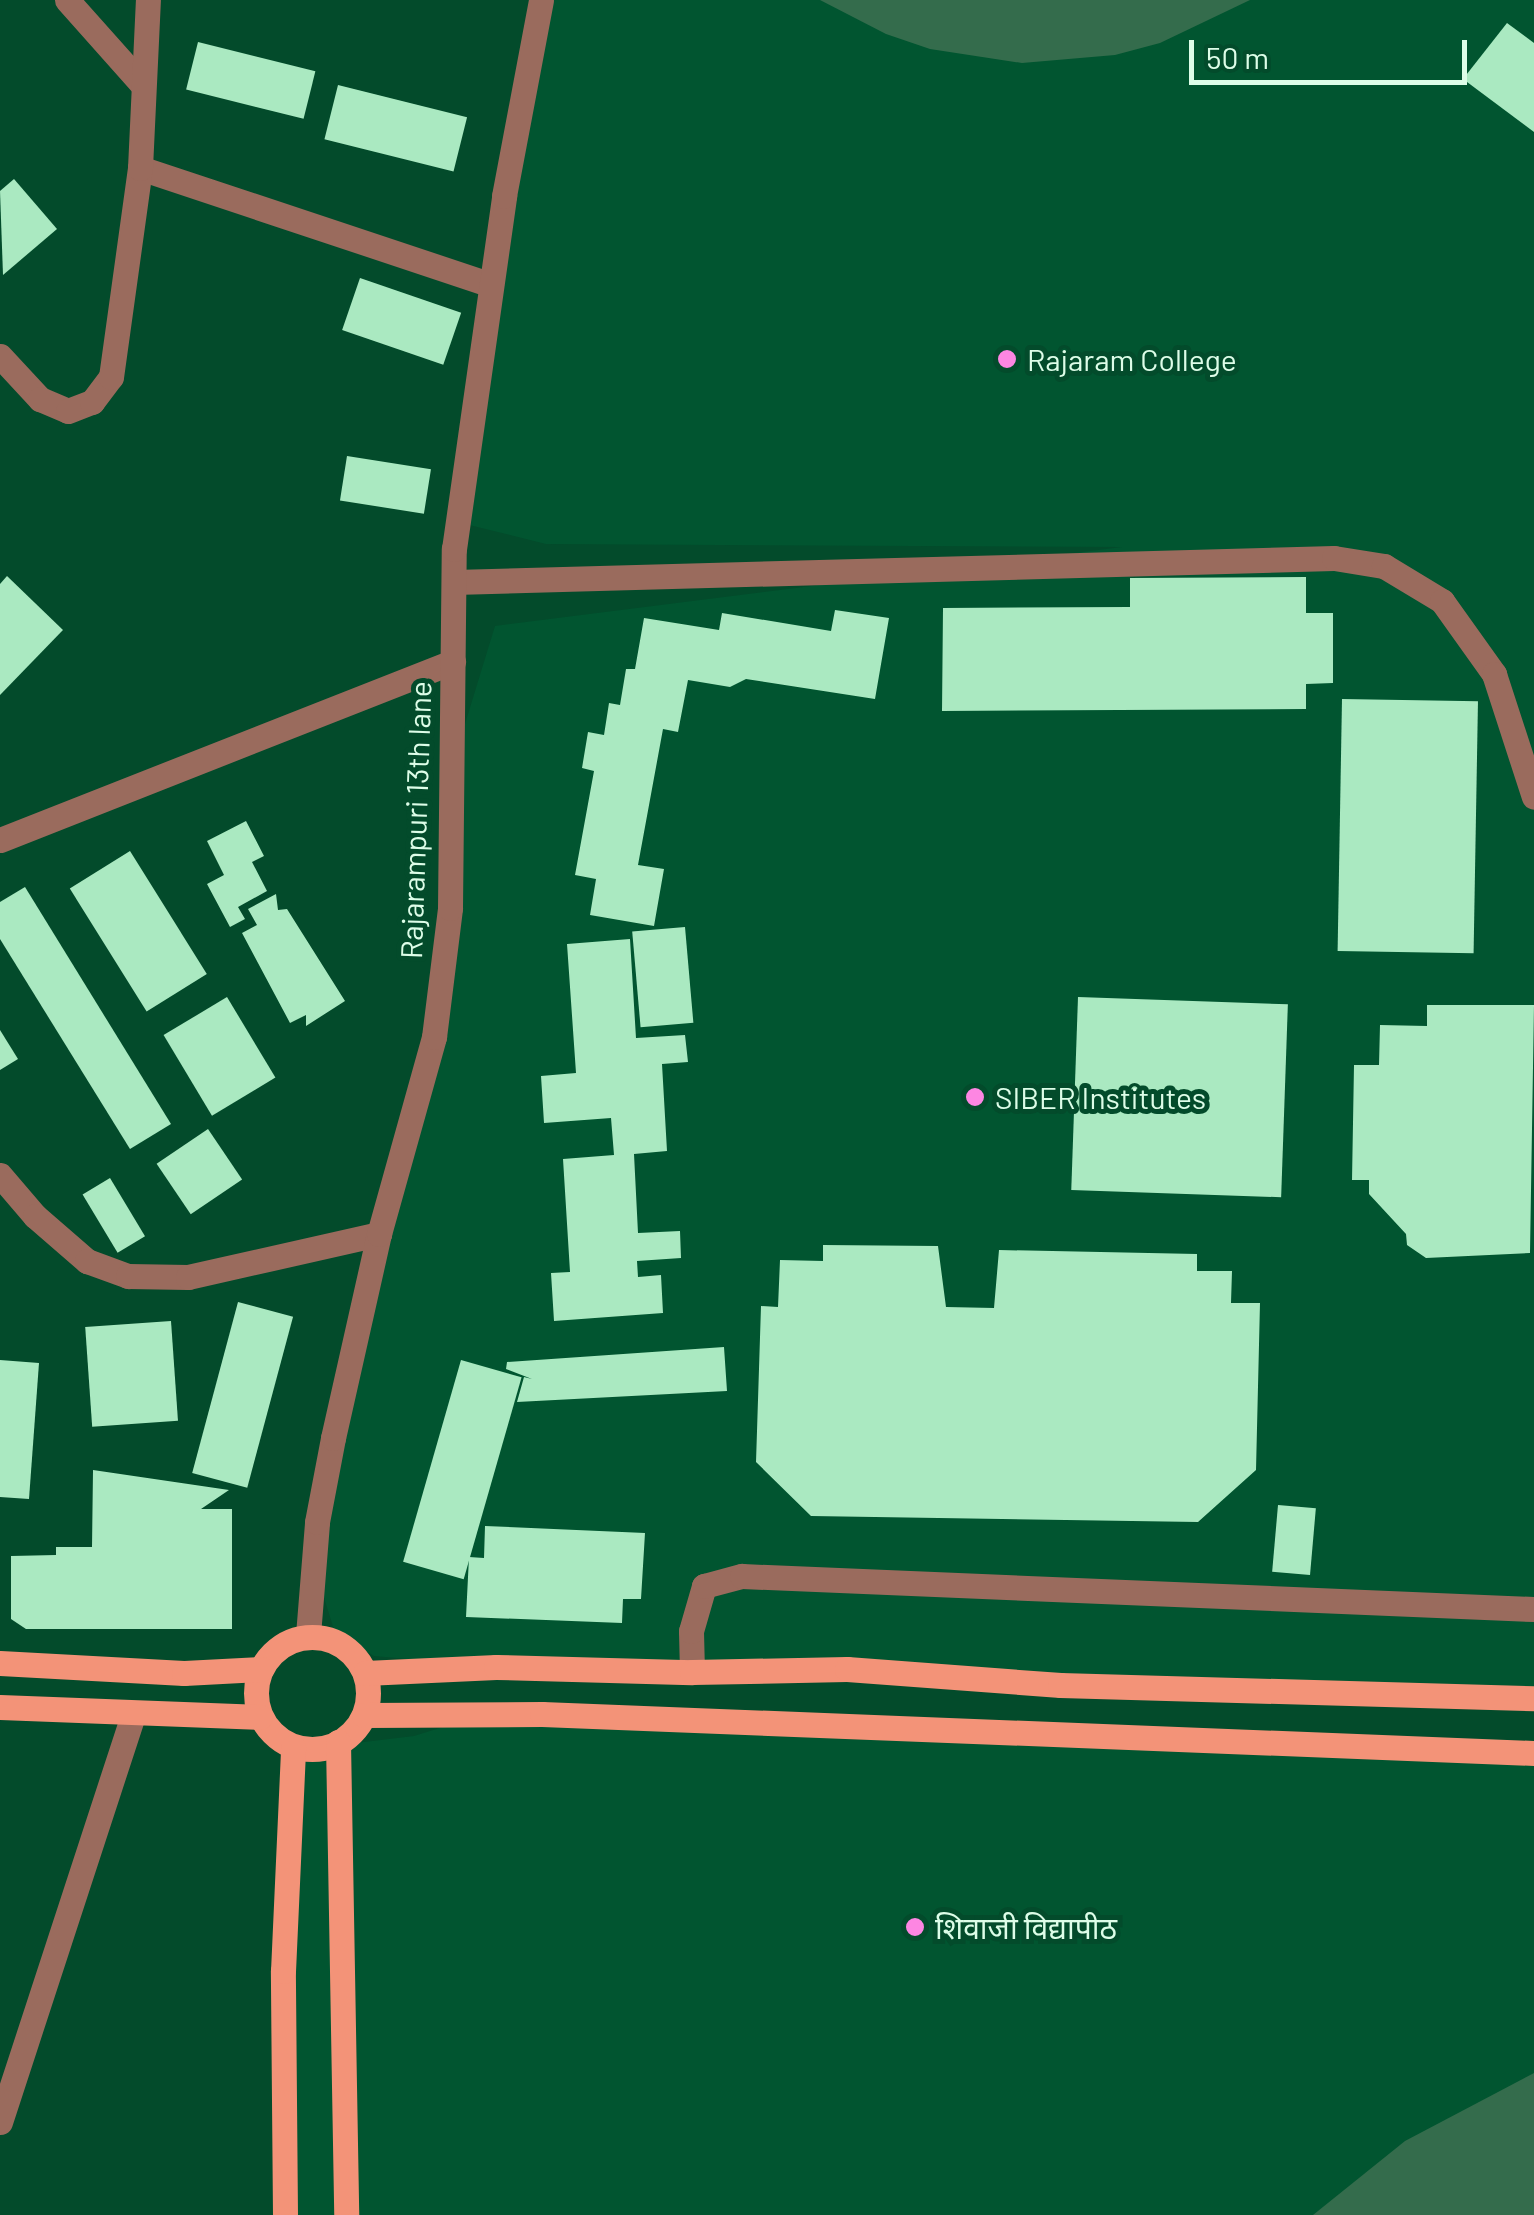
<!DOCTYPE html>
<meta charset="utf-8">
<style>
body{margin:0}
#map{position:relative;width:1534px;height:2215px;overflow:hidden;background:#034b2b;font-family:Barlow,"Noto Sans Devanagari",sans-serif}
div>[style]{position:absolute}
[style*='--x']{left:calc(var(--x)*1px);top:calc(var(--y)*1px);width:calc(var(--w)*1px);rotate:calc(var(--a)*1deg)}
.built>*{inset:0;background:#015530}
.green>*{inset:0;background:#346c4c}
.building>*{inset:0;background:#aae9c1;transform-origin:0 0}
.minor>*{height:25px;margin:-12.5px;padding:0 12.5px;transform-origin:12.5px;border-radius:12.5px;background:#9a6b5d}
.major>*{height:25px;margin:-12.5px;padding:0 12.5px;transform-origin:12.5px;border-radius:12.5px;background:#f39378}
.major>.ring{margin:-12.5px;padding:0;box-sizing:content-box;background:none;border:25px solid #f39378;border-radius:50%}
.dots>*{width:28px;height:28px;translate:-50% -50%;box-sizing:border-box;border:5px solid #034b2b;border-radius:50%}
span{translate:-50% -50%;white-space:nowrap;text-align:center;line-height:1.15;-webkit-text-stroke:10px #034b2b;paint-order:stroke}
.poi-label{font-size:30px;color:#ddfde8}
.left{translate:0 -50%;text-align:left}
.street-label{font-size:30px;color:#ddfde8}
.scale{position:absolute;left:1189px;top:40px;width:278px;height:45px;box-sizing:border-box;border:5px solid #ddfde8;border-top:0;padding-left:12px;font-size:30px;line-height:35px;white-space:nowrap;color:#ddfde8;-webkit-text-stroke:8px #034b2b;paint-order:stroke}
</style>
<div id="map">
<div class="built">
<i style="clip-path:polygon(537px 0,1534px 0,1534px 1703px,496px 1667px,374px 1656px,335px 1633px,311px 1556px,434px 1037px,453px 763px,495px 626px,1122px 547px,546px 544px,457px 522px)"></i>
<i style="clip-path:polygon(475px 1717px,1534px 1753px,1534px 2215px,285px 2215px,285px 2102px,306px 1749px,414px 1736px)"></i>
</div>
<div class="green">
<i style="clip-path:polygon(820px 0,1250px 0,1160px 43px,1115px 55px,1022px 63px,930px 49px,886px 34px)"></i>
<i style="clip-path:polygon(1534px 2073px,1534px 2215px,1313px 2215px,1405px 2141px)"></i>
</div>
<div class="building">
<i style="clip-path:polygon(1507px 23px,1534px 43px,1534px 132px,1463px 79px)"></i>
<i style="left:198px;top:42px;width:121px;height:49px;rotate:14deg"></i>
<i style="left:338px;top:85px;width:133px;height:56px;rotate:14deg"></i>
<i style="clip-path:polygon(14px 179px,57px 229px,3px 275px,0 191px)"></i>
<i style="left:360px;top:278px;width:107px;height:55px;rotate:19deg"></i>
<i style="left:347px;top:456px;width:85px;height:45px;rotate:9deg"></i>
<i style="clip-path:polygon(7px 576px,63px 630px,0 695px,0 584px)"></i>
<i style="clip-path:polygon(1306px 577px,1306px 613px,1333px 613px,1333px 683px,1306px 684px,1306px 709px,942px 711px,943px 608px,1130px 607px,1130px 578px)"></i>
<i style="clip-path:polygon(835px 610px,889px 618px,875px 699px,746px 679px,730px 687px,688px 680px,678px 732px,663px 729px,638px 865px,664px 869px,654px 926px,590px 915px,596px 879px,575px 875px,594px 771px,582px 768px,588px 732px,604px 735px,609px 703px,620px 705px,626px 669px,635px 669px,644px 618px,719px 630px,722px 613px,831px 631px)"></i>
<i style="left:1342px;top:699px;width:136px;height:252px;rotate:1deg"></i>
<i style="clip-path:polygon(246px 821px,264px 856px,252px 862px,267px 891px,238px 907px,245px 919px,230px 927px,207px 884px,224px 875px,207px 841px)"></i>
<i style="left:130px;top:851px;width:145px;height:71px;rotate:58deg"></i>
<i style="clip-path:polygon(25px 887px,171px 1124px,130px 1149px,0 939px,0 902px)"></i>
<i style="clip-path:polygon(276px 894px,278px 910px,287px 909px,345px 1001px,306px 1026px,306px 1015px,290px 1023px,242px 933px,257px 925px,248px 909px)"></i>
<i style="left:685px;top:927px;width:96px;height:53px;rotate:85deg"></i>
<i style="clip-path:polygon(630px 939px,636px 1038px,685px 1035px,688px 1062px,662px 1064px,667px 1151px,634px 1154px,638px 1233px,680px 1231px,681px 1258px,637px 1261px,638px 1277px,661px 1275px,663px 1313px,554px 1321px,551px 1273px,570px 1272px,563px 1159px,614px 1155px,611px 1118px,544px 1123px,541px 1076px,576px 1073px,567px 944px)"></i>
<i style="left:227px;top:997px;width:94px;height:74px;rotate:59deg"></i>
<i style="left:1078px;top:997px;width:210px;height:193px;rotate:2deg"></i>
<i style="clip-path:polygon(1427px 1005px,1534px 1005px,1530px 1253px,1426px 1258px,1407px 1245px,1406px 1234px,1369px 1194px,1369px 1180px,1352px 1180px,1354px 1065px,1379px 1065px,1380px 1025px,1427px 1026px)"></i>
<i style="clip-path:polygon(0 1030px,18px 1059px,0 1070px)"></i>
<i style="left:208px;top:1129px;width:61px;height:62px;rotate:56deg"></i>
<i style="left:110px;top:1178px;width:68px;height:32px;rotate:59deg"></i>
<i style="clip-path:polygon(823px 1245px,938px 1246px,946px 1307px,994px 1308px,999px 1250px,1197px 1254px,1197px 1271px,1232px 1271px,1231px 1303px,1260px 1303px,1256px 1470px,1198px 1522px,811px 1516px,756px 1462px,761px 1306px,778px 1307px,780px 1260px,823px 1261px)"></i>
<i style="left:238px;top:1302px;width:57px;height:177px;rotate:15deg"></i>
<i style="left:171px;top:1321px;width:100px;height:86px;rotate:86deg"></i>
<i style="clip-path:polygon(724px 1347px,727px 1391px,517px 1402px,524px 1377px,532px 1379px,506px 1369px,507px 1362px)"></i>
<i style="clip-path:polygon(0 1360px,39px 1363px,29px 1499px,0 1497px)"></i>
<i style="left:461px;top:1360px;width:63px;height:210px;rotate:16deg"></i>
<i style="clip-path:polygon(93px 1470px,229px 1490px,201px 1509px,232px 1509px,232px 1629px,26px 1629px,11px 1619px,11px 1556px,56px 1555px,56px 1547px,92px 1547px)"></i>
<i style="left:1278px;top:1505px;width:38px;height:67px;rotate:5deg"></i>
<i style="clip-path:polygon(485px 1526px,645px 1533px,641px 1599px,623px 1599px,622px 1623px,466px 1617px,469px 1557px,484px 1558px)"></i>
</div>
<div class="minor">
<i style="--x:67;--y:0;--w:110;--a:48.3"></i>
<i style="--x:140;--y:168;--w:370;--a:18.4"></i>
<i style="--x:0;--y:356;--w:59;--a:47.1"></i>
<i style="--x:40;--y:399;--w:30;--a:23"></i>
<i style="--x:68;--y:411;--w:26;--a:-21"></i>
<i style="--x:92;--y:402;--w:31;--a:-53"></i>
<i style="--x:111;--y:377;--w:211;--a:-82.1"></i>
<i style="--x:140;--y:168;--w:168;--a:-87.3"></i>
<i style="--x:454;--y:582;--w:880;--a:-1.56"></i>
<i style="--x:1334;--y:558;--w:51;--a:9.1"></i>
<i style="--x:1384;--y:566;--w:68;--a:31.1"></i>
<i style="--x:1442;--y:601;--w:90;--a:54.5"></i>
<i style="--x:1494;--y:674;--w:129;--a:72"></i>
<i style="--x:0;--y:840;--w:487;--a:-21.5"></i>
<i style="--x:0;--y:1175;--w:54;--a:49.5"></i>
<i style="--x:35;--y:1216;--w:69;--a:40.9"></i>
<i style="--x:87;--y:1261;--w:44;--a:20.1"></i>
<i style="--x:128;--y:1276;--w:60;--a:1"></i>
<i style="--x:188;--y:1277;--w:196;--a:-12.7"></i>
<i style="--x:308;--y:1635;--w:113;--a:-85.4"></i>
<i style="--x:317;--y:1522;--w:86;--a:-79.2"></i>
<i style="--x:333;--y:1438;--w:209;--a:-77.3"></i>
<i style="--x:379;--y:1234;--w:205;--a:-74.4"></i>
<i style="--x:434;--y:1037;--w:130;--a:-82.9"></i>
<i style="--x:450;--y:908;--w:359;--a:-89.4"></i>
<i style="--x:454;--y:549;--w:357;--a:-81.9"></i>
<i style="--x:504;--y:196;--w:199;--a:-79.3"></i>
<i style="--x:692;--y:1672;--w:41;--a:-91.4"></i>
<i style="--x:691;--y:1631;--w:47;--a:-73.9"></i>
<i style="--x:704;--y:1586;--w:39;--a:-15"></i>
<i style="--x:742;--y:1576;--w:793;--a:2.39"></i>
<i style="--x:0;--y:2122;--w:430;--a:-71.9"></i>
</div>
<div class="major">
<i class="ring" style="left:256px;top:1637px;width:87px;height:87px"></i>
<i style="--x:0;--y:1663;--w:184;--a:3.1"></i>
<i style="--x:184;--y:1673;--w:77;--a:-3"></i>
<i style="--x:365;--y:1673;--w:131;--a:-2.6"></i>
<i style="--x:496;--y:1667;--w:196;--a:1.5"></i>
<i style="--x:692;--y:1672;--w:155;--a:-1.1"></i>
<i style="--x:847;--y:1669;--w:214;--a:4.3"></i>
<i style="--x:1060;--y:1685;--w:474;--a:1.6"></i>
<i style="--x:0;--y:1707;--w:260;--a:2.2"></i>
<i style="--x:364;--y:1715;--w:178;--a:-0.3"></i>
<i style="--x:542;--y:1714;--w:993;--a:2.25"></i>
<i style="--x:338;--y:1742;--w:473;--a:89"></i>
<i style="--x:285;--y:2215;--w:244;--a:-90.5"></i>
<i style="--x:283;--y:1971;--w:224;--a:-87.4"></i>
</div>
<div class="dots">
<i style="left:1007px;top:359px;background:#fd86e2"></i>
<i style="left:975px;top:1097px;background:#fd86e2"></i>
<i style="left:915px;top:1927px;background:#fd86e2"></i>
</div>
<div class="poi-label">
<span class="left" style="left:1027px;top:359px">Rajaram College</span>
<span class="left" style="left:995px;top:1097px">SIBER Institutes</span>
<span class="left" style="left:935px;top:1927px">शिवाजी विद्यापीठ</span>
</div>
<div class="street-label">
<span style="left:415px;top:820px;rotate:-88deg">Rajarampuri 13th lane</span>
</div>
<div class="scale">50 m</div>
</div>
